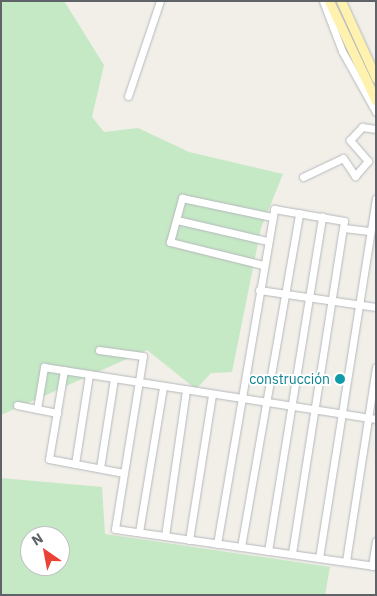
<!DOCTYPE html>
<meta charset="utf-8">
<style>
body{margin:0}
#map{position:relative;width:377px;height:596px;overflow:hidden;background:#f1efe8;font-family:"IBM Plex Sans",sans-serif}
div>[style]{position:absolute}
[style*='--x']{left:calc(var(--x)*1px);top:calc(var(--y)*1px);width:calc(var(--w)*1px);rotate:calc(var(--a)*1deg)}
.green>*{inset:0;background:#c5e8c5}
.roads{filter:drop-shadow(0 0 1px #b5b8bc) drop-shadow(0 0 1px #b5b8bc)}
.minor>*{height:7px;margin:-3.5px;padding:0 3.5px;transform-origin:3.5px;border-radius:3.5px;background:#fff}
.major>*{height:9px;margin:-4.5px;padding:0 4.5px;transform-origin:4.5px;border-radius:4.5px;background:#fff2af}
.dots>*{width:14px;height:14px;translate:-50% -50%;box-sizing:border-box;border:2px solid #fff;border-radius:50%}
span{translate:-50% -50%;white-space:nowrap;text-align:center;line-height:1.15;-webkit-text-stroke:4px #fff;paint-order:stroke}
.culture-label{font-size:14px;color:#0d838f}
.right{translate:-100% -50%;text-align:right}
.frame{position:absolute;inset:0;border:2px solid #5f6368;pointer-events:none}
.north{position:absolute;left:20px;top:526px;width:50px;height:50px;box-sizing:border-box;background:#fff;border:1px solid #bfc1c3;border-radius:50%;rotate:327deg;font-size:14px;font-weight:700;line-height:20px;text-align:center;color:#5f6368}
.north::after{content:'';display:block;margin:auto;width:18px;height:22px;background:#ea4335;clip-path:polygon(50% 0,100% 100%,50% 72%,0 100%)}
</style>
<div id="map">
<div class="green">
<i style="clip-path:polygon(1px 1px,64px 1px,104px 65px,92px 117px,104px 132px,138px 128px,189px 152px,283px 174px,261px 228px,232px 372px,211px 373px,196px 389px,147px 350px,1px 415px)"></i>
<i style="clip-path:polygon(evenodd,1px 478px,102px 487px,105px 534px,330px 567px,325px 595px,1px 595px,1px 478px,30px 536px,60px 536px,60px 566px,30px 566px,30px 536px)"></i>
</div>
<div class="roads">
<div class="minor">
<i style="--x:323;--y:1;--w:53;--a:69.2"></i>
<i style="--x:342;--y:51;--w:70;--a:60.9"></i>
<i style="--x:128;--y:96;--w:100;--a:-71.4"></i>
<i style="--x:303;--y:177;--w:44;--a:-25.4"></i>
<i style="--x:343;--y:158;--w:22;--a:56"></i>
<i style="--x:355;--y:176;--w:20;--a:-49"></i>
<i style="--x:368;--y:161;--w:28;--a:-131"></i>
<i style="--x:350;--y:140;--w:18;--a:-47"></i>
<i style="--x:362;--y:127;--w:14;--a:8"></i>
<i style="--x:177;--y:220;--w:92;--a:13.1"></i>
<i style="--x:344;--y:228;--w:25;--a:7"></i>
<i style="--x:263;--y:265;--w:96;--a:-166.1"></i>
<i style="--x:170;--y:242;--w:46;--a:-74.7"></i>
<i style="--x:182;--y:198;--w:92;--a:11.9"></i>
<i style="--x:259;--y:290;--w:118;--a:8.3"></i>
<i style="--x:99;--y:350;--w:44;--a:7.8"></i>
<i style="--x:143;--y:356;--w:175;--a:99.2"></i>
<i style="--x:115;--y:529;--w:264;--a:8.1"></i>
<i style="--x:64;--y:370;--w:90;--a:99.6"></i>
<i style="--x:49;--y:459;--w:76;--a:10.6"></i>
<i style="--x:17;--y:405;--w:41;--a:11.3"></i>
<i style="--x:37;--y:409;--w:43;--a:-80.5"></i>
<i style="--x:44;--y:367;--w:336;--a:8.9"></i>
<i style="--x:75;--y:464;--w:90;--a:-81.1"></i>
<i style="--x:100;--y:468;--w:90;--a:-81.1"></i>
<i style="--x:139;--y:532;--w:147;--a:-80.6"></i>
<i style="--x:165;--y:536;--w:148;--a:-81.8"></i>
<i style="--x:189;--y:540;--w:147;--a:-81"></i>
<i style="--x:217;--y:544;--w:340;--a:-80.3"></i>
<i style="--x:274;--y:209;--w:71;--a:9.7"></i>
<i style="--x:344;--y:221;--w:337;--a:98.9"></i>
<i style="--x:241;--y:547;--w:339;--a:-80.1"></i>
<i style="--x:268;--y:551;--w:339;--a:-80.8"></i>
<i style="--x:319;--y:558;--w:364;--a:-81"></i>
<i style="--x:346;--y:561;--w:196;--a:-81.2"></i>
<i style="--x:372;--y:566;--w:25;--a:-81"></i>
</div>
<div class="major">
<i style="--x:329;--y:1;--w:110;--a:64.8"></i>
<i style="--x:341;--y:1;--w:85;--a:65.6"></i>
</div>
</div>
<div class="dots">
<i style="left:340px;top:379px;background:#0f9aa8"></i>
</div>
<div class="culture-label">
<span class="right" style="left:330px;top:379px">construcción</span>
</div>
<div class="frame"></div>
<div class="north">N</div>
</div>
